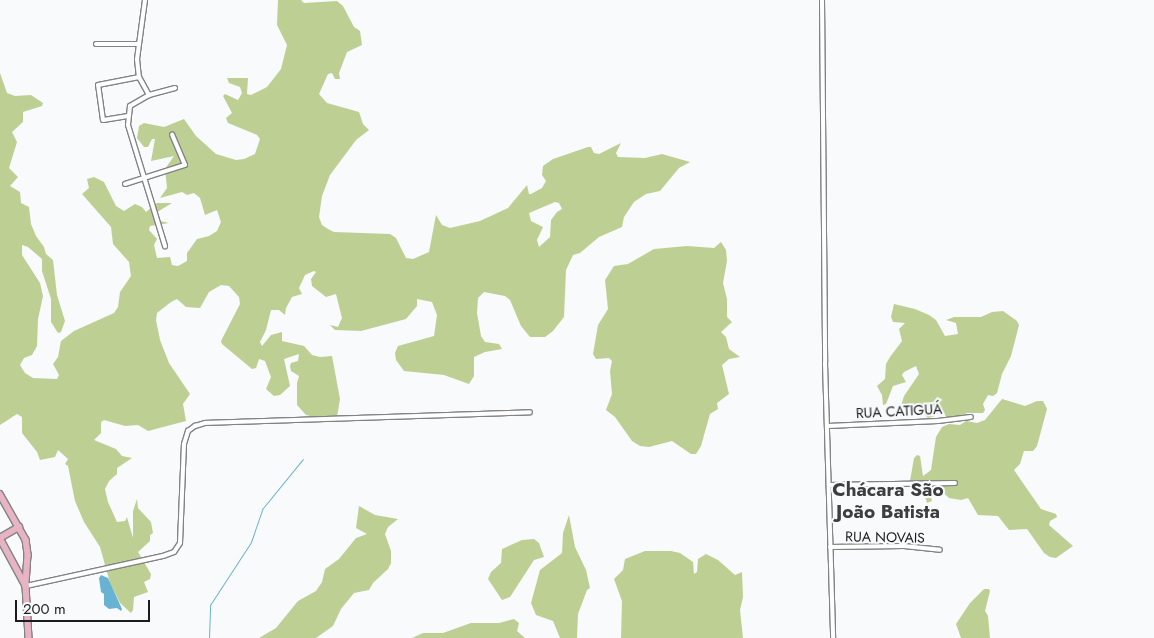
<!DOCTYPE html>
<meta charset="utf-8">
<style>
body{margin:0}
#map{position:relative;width:1154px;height:638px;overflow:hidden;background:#f8fafc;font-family:Jost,sans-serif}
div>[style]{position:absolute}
.green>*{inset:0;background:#becf94}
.water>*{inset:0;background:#68b3d2}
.stream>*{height:1px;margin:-0.5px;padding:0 0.5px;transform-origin:0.5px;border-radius:0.5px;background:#68b3d2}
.roads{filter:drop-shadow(1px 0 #818385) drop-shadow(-1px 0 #818385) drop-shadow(0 1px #818385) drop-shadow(0 -1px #818385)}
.street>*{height:4px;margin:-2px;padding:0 2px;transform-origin:2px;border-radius:2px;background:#fff}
.primary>*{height:5.5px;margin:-2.75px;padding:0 2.75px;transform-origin:2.75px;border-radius:2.75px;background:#e8b3c2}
span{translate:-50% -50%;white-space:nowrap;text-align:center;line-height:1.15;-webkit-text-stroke:4px #f8fafc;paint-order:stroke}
.street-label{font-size:14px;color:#1b1c1d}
.district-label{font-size:19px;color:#3c3e40;font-weight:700}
.scale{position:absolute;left:15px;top:600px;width:135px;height:22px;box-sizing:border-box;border:2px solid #1b1c1d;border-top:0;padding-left:6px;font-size:15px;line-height:18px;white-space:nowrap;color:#1b1c1d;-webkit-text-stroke:4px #f8fafc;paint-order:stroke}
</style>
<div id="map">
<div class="green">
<div style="clip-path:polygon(evenodd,278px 0,301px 0,304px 3px,337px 1px,343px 6px,354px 27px,360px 31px,362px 45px,347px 52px,339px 73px,340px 79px,335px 79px,332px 73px,328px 74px,319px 94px,327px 103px,359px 112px,363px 124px,369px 130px,356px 140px,330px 175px,322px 196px,319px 217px,322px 225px,328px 229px,334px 232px,390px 234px,396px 238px,406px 258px,413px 259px,429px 252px,436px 215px,442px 225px,450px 228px,480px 221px,508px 208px,527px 185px,529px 194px,531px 194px,542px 188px,546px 181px,542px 175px,543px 166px,553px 159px,588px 147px,591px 147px,594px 153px,599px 154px,621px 143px,616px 153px,618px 157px,645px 158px,662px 154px,690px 162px,679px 168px,660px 191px,646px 194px,634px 202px,624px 217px,622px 227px,599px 237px,580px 253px,573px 255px,566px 270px,564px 317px,553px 331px,545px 337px,530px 337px,521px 326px,510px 300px,505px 296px,484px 292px,478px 298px,477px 313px,481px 336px,485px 342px,499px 344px,502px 349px,485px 352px,474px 357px,474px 376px,469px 384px,444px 375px,404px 371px,396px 360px,395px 353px,398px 346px,434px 336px,437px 315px,432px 302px,417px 299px,417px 306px,406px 319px,361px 331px,335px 330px,330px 325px,338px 327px,342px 318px,336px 294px,326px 297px,312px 286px,311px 279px,316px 272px,314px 271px,305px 275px,299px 288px,302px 294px,292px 297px,286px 308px,285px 315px,279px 310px,271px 310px,266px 330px,260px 342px,262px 346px,271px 335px,282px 332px,282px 341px,304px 346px,312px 355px,320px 357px,332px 356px,340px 399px,337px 417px,328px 420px,306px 415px,297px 405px,297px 383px,299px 376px,291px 371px,290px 366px,291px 363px,298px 361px,299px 354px,284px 359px,290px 386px,280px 395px,274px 396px,266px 389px,271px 377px,265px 361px,259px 359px,256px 368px,252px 369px,222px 344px,221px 341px,240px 304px,239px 297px,229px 286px,221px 285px,209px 292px,200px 308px,186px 307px,177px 299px,171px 302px,157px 313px,156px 320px,160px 340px,169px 363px,190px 394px,183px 404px,186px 421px,148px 431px,138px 425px,125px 426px,104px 420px,101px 422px,101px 433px,94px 440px,116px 449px,122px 456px,132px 458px,117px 468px,117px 474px,109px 481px,105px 489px,108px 502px,117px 522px,125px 521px,127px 517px,133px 538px,133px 511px,137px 499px,138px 508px,151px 522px,153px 533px,150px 535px,150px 541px,138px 552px,151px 574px,150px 579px,144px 582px,148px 592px,134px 597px,133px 610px,131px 613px,120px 603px,110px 583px,100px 547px,84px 522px,75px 501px,68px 466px,65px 464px,68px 459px,58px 450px,55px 457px,40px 460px,37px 452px,22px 433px,22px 417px,17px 414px,0 425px,0 73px,7px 93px,15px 96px,31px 95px,43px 103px,42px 106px,23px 112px,23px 122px,12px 132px,17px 142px,9px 168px,18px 177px,10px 186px,20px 192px,21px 203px,29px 207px,31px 224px,36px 236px,44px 247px,46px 254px,53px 260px,57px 295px,65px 321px,61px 332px,58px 333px,51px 322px,51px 299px,42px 271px,42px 259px,28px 247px,22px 245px,22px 255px,40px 283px,43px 296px,38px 319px,37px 346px,32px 355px,24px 358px,20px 365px,25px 373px,33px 378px,57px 379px,59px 375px,53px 364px,58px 357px,61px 341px,74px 331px,114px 313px,118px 307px,120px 292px,131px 276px,129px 262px,113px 244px,111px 227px,82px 194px,89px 188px,87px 179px,94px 177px,104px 182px,116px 206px,124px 211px,135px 204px,142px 207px,146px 212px,157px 203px,172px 203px,154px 214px,156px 220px,169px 223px,150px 226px,149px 230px,157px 239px,154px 245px,157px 258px,170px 257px,172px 265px,178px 266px,187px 261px,187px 253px,197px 239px,209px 236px,217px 231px,221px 222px,217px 210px,205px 215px,200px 198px,194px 193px,187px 195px,182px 192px,160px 198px,167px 188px,165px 169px,174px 156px,151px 161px,155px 139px,152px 139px,148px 147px,144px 147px,137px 138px,139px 126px,144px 123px,164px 127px,184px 119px,196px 136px,216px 154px,236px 160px,244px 159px,255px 154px,260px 139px,257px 135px,228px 123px,226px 118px,232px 113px,223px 96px,225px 94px,238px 100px,242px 93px,240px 87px,229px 83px,227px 78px,248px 78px,247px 94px,251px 95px,267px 87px,281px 69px,287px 45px,277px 25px,278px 0,555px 202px,559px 203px,562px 209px,557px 212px,551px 220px,550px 237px,539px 247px,537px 240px,543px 227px,531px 221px,529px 213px,555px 202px)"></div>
<div style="clip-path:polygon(721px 242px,726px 250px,727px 261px,723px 283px,727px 299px,727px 317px,732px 322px,721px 332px,726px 337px,729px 349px,740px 357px,729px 359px,722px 365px,729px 394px,717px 403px,718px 409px,710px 414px,701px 446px,696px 454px,691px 454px,672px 441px,649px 447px,640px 446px,632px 441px,615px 417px,606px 410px,612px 394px,610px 371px,612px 361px,609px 358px,596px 359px,593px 354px,598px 325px,608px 309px,605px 280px,614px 266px,628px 264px,654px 249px,687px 246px,714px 248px)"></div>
<div style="clip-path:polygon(894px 304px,915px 309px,929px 315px,936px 320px,945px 336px,958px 334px,956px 323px,946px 320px,954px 317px,981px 317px,992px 312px,1003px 311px,1017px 321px,1019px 325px,1011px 356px,1002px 374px,997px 393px,993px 396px,988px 395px,983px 404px,985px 410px,983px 413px,967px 413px,955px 418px,946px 417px,941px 410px,935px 416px,928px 418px,918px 408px,901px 406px,904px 396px,919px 374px,916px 366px,904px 372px,902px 375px,906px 382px,893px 386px,886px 404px,883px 405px,882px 395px,877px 386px,885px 379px,886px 364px,890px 357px,902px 341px,899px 329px,905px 323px,893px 322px,891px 317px)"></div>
<div style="clip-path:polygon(1002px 399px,1025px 406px,1037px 401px,1043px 401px,1047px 409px,1037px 446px,1033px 451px,1024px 451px,1020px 464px,1014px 470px,1041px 509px,1056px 514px,1057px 517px,1050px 521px,1049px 525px,1073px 546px,1056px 558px,1050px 557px,1044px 553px,1027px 529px,1009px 530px,998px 516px,978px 515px,968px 498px,961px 500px,949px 498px,937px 487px,930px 493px,932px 501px,927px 503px,922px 486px,907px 484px,910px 481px,914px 458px,917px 455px,920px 456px,923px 476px,931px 470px,936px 437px,942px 427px,949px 424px,960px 425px,966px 421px,977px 423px,985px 420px)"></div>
<div style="clip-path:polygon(359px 506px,375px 515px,398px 519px,388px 527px,385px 534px,391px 551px,391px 563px,388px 569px,373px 583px,369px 590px,354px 593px,341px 609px,333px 626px,316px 638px,259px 638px,276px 628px,298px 601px,316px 591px,322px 582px,325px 569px,339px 559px,356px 538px,367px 534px,356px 528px)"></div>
<div style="clip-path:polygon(569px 515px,575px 547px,586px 570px,590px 588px,587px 590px,578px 614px,577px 638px,560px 638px,553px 621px,536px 615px,531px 603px,540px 570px,562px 553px,563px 533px)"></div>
<div style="clip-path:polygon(534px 539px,539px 543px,544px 557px,534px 560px,510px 597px,502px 600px,488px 579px,491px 572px,501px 563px,502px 549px,522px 540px)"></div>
<div style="clip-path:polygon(645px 551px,671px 551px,680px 553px,693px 562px,694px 574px,697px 572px,698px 559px,706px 554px,718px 560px,735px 575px,742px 572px,743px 597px,740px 610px,743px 638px,621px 638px,622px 601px,614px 579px,623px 570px,625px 559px)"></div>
<div style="clip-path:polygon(984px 589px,989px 589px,990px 591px,985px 611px,988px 616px,990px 638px,961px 638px,956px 624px,970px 603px)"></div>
<div style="clip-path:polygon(514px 619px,519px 623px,517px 631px,525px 638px,412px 638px,423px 633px,443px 633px,471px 623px,499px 623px)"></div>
</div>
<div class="water">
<div style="clip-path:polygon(101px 575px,108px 578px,122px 609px,121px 611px,117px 608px,109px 609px,104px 605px,104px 594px,101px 592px,99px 578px)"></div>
</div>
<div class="stream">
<div style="left:209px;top:638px;width:33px;rotate:-88deg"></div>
<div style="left:210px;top:605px;width:75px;rotate:-56.9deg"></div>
<div style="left:251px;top:542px;width:36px;rotate:-71deg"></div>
<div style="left:263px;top:508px;width:63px;rotate:-50.8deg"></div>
</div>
<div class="roads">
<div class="street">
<div style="left:145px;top:0;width:60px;rotate:97.7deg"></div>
<div style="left:137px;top:59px;width:18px;rotate:84deg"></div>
<div style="left:139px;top:77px;width:21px;rotate:61deg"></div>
<div style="left:149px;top:95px;width:22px;rotate:150deg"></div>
<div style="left:130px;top:106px;width:19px;rotate:96deg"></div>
<div style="left:128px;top:125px;width:127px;rotate:73deg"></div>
<div style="left:822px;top:0;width:363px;rotate:89.5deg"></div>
<div style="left:825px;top:363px;width:275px;rotate:88.3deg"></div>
<div style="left:96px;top:44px;width:42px"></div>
<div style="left:149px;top:95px;width:27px;rotate:-15deg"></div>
<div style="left:128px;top:116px;width:25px;rotate:171deg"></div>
<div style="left:103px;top:120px;width:35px;rotate:-98deg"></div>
<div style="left:98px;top:85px;width:42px;rotate:-11deg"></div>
<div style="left:125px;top:184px;width:63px;rotate:-17.6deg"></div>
<div style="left:185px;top:165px;width:33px;rotate:-113deg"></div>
<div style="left:828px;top:426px;width:110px;rotate:-2.6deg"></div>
<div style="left:938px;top:421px;width:33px;rotate:-7deg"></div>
<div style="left:830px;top:485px;width:125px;rotate:-0.9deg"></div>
<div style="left:830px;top:547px;width:74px;rotate:-0.8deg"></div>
<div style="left:904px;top:546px;width:36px;rotate:6deg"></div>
<div style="left:26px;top:586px;width:140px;rotate:-12.4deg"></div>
<div style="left:163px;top:556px;width:12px;rotate:-20deg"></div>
<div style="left:174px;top:552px;width:11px;rotate:-56deg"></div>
<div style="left:180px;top:543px;width:99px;rotate:-87.7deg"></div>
<div style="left:184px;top:444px;width:14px;rotate:-73deg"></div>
<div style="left:188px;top:431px;width:9px;rotate:-36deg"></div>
<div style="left:195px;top:426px;width:10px;rotate:-17deg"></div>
<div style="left:205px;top:423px;width:325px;rotate:-1.9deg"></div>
</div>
<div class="primary">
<div style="left:0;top:494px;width:53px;rotate:60.5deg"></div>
<div style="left:26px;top:540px;width:15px;rotate:82deg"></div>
<div style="left:28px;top:555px;width:31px;rotate:94deg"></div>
<div style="left:26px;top:586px;width:52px;rotate:86.7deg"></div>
<div style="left:0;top:538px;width:55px;rotate:61.6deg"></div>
<div style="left:0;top:538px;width:22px;rotate:-30deg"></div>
</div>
</div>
<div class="street-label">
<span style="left:899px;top:411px;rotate:-3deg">RUA CATIGUÁ</span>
<span style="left:885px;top:537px;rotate:1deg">RUA NOVAIS</span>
</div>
<div class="district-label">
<span style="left:888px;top:501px">Chácara São<br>João Batista</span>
</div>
<div class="scale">200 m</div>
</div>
